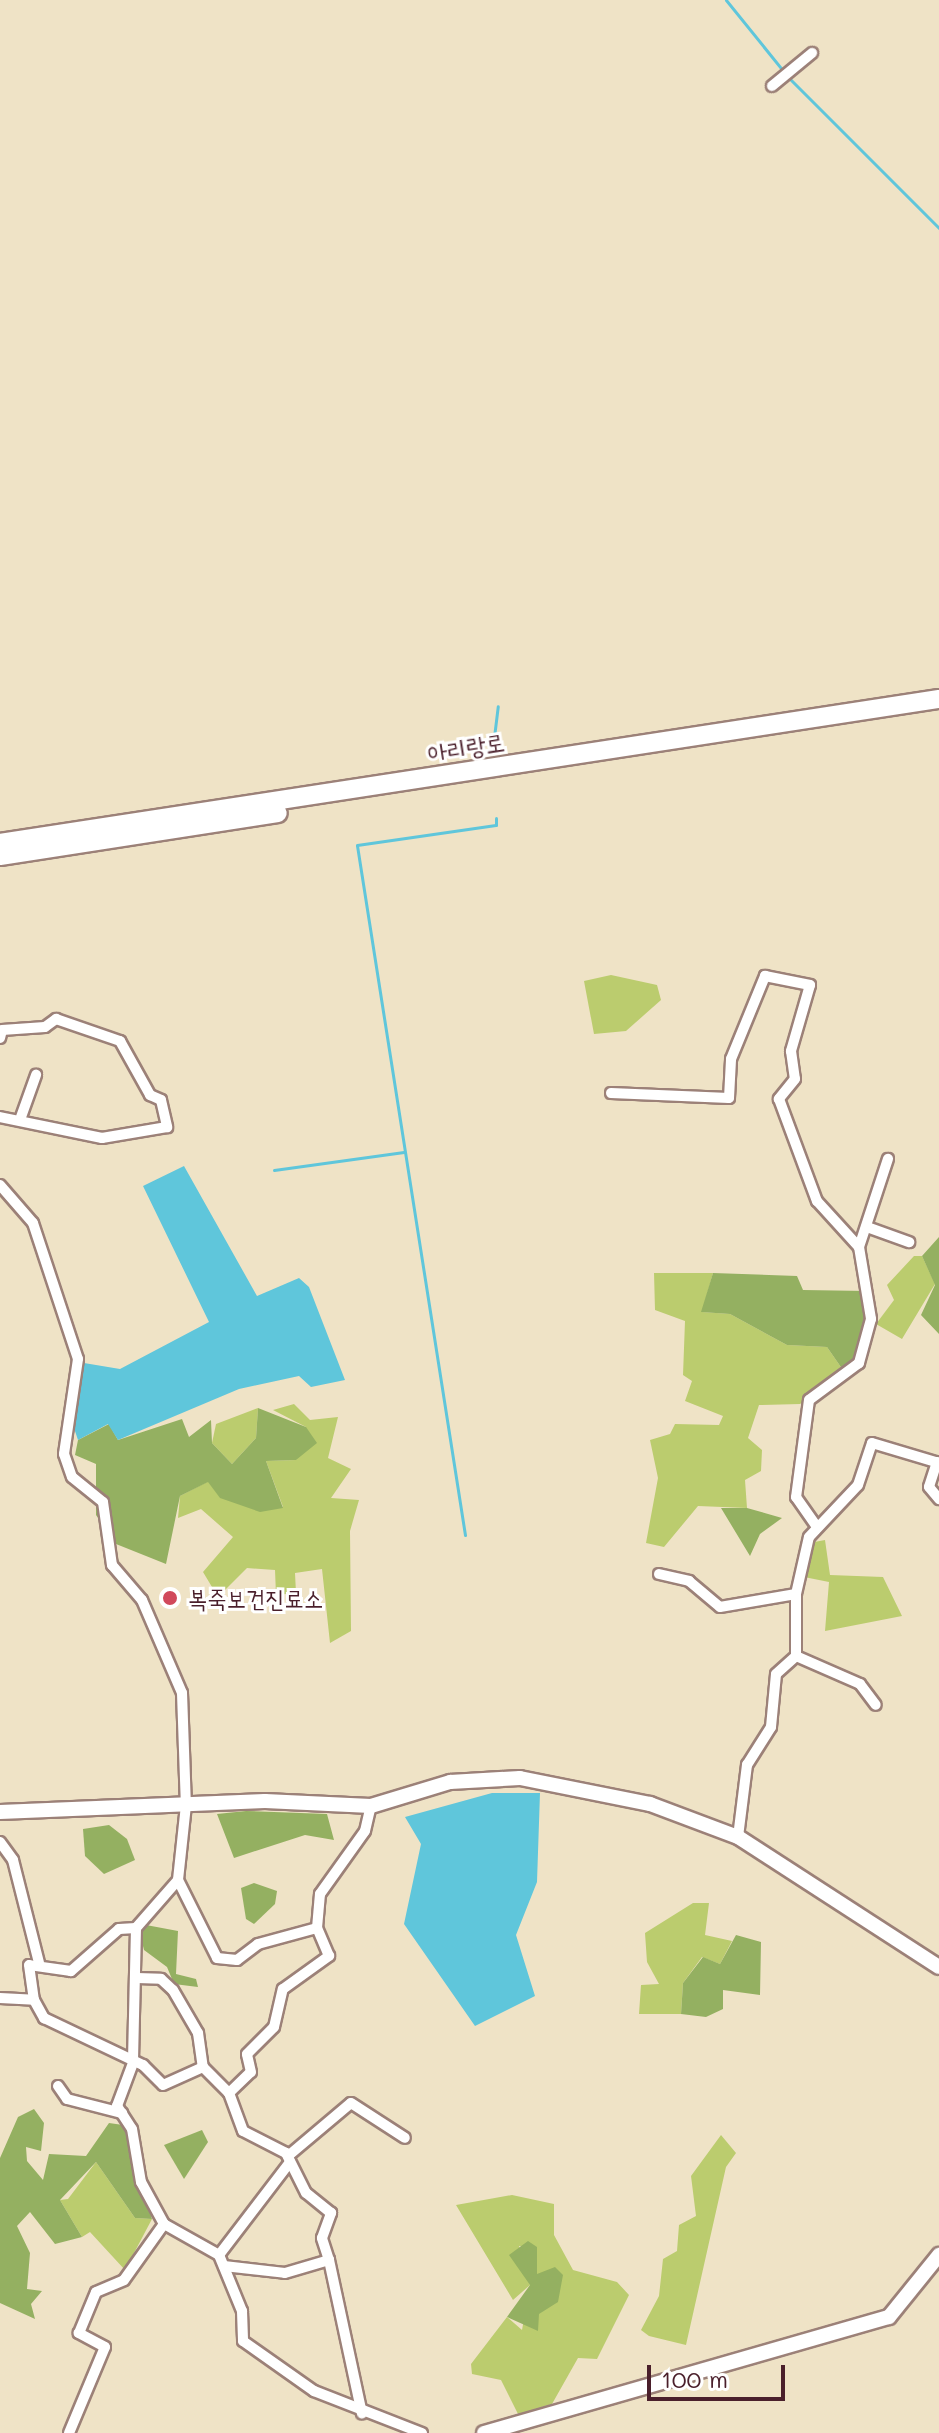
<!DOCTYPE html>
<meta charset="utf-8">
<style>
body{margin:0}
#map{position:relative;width:939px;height:2433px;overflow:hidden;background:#efe3c6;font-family:Mali,"Poor Story",sans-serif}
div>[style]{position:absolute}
.green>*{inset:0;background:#bbcc6e}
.forest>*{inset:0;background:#94b061}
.water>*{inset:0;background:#5fc6db}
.stream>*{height:3px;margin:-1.5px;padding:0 1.5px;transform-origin:1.5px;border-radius:1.5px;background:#5fc6db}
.roads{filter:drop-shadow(2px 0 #9c8178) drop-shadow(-2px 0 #9c8178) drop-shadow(0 2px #9c8178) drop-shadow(0 -2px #9c8178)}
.street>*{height:10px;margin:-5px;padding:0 5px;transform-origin:5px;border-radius:5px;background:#fff}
.secondary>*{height:14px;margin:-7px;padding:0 7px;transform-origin:7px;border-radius:7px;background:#fff}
.highway>*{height:18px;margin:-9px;padding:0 9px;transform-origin:9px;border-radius:9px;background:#fff}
.dots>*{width:22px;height:22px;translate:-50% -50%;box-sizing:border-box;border:4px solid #fff;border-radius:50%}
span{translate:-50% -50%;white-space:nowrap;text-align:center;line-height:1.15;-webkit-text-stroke:6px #fff;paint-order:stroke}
.street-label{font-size:24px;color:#4a1f2b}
.poi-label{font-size:24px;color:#4a1f2b}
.left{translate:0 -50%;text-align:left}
.scale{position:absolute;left:647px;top:2365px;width:138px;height:36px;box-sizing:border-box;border:4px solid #4a1f2b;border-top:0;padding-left:10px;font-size:24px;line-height:28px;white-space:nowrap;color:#4a1f2b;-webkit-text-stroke:6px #fff;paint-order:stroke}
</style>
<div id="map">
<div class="green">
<div style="clip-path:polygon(611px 975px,657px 985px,661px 1000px,626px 1031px,594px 1034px,584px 981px)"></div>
<div style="clip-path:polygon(914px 1256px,922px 1256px,935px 1284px,902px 1339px,876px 1324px,894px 1300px,887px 1285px)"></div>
<div style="clip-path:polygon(654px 1273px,713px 1273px,702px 1312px,730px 1314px,787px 1345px,827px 1347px,845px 1373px,800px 1404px,759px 1405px,748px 1438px,762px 1450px,761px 1471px,745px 1480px,747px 1508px,698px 1506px,664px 1547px,646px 1543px,658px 1478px,650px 1440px,670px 1434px,675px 1424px,719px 1425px,723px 1416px,685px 1401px,692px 1381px,683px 1375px,685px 1321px,655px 1310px)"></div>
<div style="clip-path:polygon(294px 1404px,310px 1420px,338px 1417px,328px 1458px,351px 1469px,331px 1498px,359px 1500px,350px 1531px,351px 1631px,330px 1643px,322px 1569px,295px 1573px,296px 1593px,276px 1595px,275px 1570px,247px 1568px,218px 1597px,203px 1572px,233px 1537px,201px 1509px,178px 1518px,180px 1496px,209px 1481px,283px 1507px,266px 1461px,296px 1460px,306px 1427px,273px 1410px)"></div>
<div style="clip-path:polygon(258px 1408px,256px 1438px,232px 1464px,212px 1443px,216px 1424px)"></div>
<div style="clip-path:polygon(825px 1540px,830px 1575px,883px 1577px,902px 1616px,825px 1631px,829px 1582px,804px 1577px,809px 1543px)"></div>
<div style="clip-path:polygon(693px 1903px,709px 1903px,705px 1935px,732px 1941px,720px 1964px,702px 1957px,683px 1983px,681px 2014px,639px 2014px,641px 1985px,659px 1984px,647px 1962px,645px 1933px)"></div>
<div style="clip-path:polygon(721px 2135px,736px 2153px,726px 2167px,686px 2345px,649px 2336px,641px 2330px,659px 2296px,663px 2259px,677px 2251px,679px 2225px,696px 2216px,691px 2176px)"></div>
<div style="clip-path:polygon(96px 2162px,135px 2218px,152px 2219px,125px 2270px,90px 2232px,82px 2237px,60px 2200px,68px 2199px)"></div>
<div style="clip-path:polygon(512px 2195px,554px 2204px,554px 2235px,573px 2270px,617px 2282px,629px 2295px,597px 2359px,578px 2358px,552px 2404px,518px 2414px,501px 2380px,472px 2374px,471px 2364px,507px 2317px,522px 2330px,537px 2247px,519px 2246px,530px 2285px,513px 2300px,456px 2205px)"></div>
</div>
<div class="forest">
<div style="clip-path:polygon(939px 1237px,939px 1334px,921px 1315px,935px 1285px,922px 1256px)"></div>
<div style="clip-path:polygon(713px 1273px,797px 1276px,803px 1290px,867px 1291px,868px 1320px,856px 1362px,845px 1373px,827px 1347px,787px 1345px,730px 1314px,701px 1312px)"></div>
<div style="clip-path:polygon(258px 1408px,306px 1427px,317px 1443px,296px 1460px,266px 1461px,283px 1508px,260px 1512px,220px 1498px,208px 1482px,180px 1496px,166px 1564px,116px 1544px,96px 1515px,96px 1464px,75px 1455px,78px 1440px,109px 1424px,118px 1440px,182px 1419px,189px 1437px,211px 1420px,212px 1443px,232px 1464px,256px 1438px)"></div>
<div style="clip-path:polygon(721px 1508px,747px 1508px,782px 1518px,760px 1534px,750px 1556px)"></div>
<div style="clip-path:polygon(246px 1811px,327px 1814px,334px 1840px,305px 1835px,234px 1858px,217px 1814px)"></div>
<div style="clip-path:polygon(109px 1825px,127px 1839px,135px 1860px,104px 1874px,85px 1856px,83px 1829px)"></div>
<div style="clip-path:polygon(254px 1883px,277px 1891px,275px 1904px,254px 1924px,246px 1919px,241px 1888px)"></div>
<div style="clip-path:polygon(146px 1925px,178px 1931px,176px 1974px,196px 1979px,198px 1987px,174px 1984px,167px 1967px,144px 1950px,139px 1930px)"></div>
<div style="clip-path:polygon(736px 1935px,761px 1942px,760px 1995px,723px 1990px,723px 2009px,706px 2017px,681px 2014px,683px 1983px,703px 1957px,720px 1964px)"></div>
<div style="clip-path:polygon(34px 2109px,44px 2123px,41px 2151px,26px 2147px,27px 2161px,43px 2180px,49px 2154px,86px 2156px,109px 2123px,123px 2125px,152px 2219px,135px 2218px,96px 2162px,60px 2200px,82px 2237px,55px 2244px,30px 2212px,17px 2226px,30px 2253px,27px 2289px,42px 2291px,31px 2304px,35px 2319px,0 2303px,0 2158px,18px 2117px)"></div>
<div style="clip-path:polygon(202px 2130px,208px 2142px,184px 2179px,164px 2145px)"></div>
<div style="clip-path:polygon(528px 2241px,537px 2247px,537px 2274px,555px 2267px,563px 2275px,558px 2302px,539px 2314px,538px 2331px,507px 2317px,530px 2285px,509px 2255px)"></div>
</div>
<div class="water">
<div style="clip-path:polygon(184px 1166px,257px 1296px,299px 1278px,309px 1287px,345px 1380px,311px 1387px,299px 1376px,239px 1389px,118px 1440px,108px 1424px,78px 1440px,73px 1425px,84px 1363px,120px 1369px,209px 1322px,143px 1186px)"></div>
<div style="clip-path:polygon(492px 1793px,540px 1793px,537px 1882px,516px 1935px,535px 1996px,475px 2026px,404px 1924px,421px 1844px,405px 1817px)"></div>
</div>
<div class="stream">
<div style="left:726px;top:0;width:92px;rotate:51.1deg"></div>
<div style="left:789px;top:78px;width:212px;rotate:45deg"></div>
<div style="left:494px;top:737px;width:31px;rotate:-83deg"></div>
<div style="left:274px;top:1170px;width:131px;rotate:-7.9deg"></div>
<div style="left:465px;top:1535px;width:698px;rotate:-98.9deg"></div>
<div style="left:357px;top:845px;width:140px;rotate:-8.2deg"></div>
<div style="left:496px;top:825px;width:7px;rotate:-90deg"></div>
</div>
<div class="roads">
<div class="street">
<div style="left:772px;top:86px;width:52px;rotate:-39.5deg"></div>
<div style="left:0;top:1038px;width:8px;rotate:-76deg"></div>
<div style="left:2px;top:1030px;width:43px;rotate:-4deg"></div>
<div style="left:45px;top:1027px;width:14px;rotate:-36deg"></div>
<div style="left:56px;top:1019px;width:68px;rotate:19deg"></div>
<div style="left:120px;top:1041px;width:62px;rotate:60.9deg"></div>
<div style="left:150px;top:1095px;width:12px;rotate:24deg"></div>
<div style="left:161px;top:1100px;width:28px;rotate:77deg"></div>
<div style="left:167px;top:1127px;width:66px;rotate:170.4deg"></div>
<div style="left:102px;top:1138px;width:104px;rotate:-168.4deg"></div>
<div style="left:611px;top:1093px;width:118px;rotate:2.4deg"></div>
<div style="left:729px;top:1098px;width:39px;rotate:-87deg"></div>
<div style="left:731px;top:1059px;width:90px;rotate:-67.7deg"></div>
<div style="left:765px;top:976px;width:46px;rotate:11.3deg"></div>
<div style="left:810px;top:985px;width:69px;rotate:106.1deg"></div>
<div style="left:791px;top:1051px;width:28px;rotate:82deg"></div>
<div style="left:795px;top:1079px;width:26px;rotate:129deg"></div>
<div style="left:779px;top:1099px;width:109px;rotate:69.6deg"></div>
<div style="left:817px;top:1201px;width:62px;rotate:47.6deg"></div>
<div style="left:859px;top:1247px;width:73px;rotate:80.5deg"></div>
<div style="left:871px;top:1319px;width:46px;rotate:105.3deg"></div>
<div style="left:859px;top:1363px;width:62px;rotate:143.5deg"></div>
<div style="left:809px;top:1400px;width:98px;rotate:97.6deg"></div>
<div style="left:796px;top:1497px;width:35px;rotate:55deg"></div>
<div style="left:21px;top:1117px;width:45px;rotate:-70.3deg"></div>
<div style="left:0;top:1185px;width:50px;rotate:49deg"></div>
<div style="left:33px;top:1223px;width:143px;rotate:71.7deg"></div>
<div style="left:78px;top:1359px;width:96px;rotate:98.4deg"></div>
<div style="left:64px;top:1454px;width:24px;rotate:71deg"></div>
<div style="left:72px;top:1477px;width:40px;rotate:39deg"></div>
<div style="left:103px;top:1502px;width:64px;rotate:81.9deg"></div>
<div style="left:112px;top:1565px;width:46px;rotate:49.4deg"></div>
<div style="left:142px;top:1600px;width:101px;rotate:66.7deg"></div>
<div style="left:182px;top:1693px;width:112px;rotate:88deg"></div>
<div style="left:186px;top:1805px;width:75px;rotate:96.1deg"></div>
<div style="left:178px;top:1880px;width:64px;rotate:131.2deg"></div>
<div style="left:136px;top:1928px;width:135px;rotate:91.3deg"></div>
<div style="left:133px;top:2063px;width:46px;rotate:110.4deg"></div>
<div style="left:117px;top:2106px;width:27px;rotate:57deg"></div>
<div style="left:132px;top:2129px;width:54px;rotate:80.4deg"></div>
<div style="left:141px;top:2182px;width:48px;rotate:61.3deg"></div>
<div style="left:164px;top:2224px;width:63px;rotate:29.4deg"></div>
<div style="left:219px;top:2255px;width:61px;rotate:67.7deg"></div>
<div style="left:242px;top:2311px;width:30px;rotate:88deg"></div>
<div style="left:243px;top:2341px;width:87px;rotate:35.2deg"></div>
<div style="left:314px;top:2391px;width:116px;rotate:21.3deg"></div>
<div style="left:867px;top:1227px;width:45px;rotate:19.7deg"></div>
<div style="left:859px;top:1247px;width:93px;rotate:-71.8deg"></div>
<div style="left:937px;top:1462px;width:26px;rotate:108deg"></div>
<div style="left:929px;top:1487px;width:16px;rotate:50deg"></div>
<div style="left:659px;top:1574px;width:31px;rotate:13deg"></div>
<div style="left:689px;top:1581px;width:40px;rotate:40deg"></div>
<div style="left:720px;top:1607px;width:77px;rotate:-9.7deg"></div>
<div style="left:796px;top:1656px;width:70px;rotate:23.6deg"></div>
<div style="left:860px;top:1684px;width:26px;rotate:53deg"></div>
<div style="left:738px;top:1837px;width:73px;rotate:-82.9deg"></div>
<div style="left:747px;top:1765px;width:45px;rotate:-57.7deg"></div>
<div style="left:771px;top:1727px;width:53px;rotate:-84.6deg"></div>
<div style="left:776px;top:1674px;width:27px;rotate:-42deg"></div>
<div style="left:796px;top:1656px;width:62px;rotate:-90deg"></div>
<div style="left:796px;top:1594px;width:58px;rotate:-77.2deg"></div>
<div style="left:809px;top:1537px;width:71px;rotate:-46.7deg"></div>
<div style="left:858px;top:1485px;width:44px;rotate:-71.6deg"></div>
<div style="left:872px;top:1443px;width:70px;rotate:16.6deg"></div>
<div style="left:0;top:1842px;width:22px;rotate:54deg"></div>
<div style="left:13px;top:1860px;width:106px;rotate:75.8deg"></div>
<div style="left:178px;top:1880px;width:87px;rotate:63.4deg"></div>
<div style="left:217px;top:1958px;width:20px;rotate:6deg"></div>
<div style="left:237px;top:1960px;width:26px;rotate:-37deg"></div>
<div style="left:258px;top:1944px;width:61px;rotate:-15.2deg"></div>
<div style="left:136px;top:1928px;width:17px;rotate:177deg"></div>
<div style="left:119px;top:1929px;width:64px;rotate:138.8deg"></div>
<div style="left:71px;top:1971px;width:42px;rotate:-171.9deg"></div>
<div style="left:29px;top:1965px;width:35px;rotate:82deg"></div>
<div style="left:34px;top:2000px;width:21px;rotate:61deg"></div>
<div style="left:44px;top:2018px;width:110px;rotate:25.4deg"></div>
<div style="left:143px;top:2065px;width:28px;rotate:45deg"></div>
<div style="left:163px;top:2085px;width:44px;rotate:-24.2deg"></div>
<div style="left:137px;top:1978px;width:24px;rotate:2deg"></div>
<div style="left:161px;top:1979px;width:16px;rotate:43deg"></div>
<div style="left:173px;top:1990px;width:50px;rotate:59.8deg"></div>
<div style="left:198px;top:2033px;width:34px;rotate:82deg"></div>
<div style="left:203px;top:2067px;width:37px;rotate:45deg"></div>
<div style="left:0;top:1998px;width:34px;rotate:3deg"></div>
<div style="left:58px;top:2086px;width:16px;rotate:55deg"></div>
<div style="left:67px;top:2099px;width:57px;rotate:14.3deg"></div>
<div style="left:288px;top:2156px;width:82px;rotate:-40.1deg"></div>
<div style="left:351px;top:2103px;width:64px;rotate:32.9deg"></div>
<div style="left:219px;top:2255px;width:117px;rotate:-52.6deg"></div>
<div style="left:329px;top:2260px;width:23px;rotate:-108deg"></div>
<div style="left:322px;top:2238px;width:27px;rotate:-70deg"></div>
<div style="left:331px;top:2213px;width:32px;rotate:-141deg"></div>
<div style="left:306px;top:2193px;width:45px;rotate:-116.6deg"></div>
<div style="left:286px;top:2153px;width:48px;rotate:-152.9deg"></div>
<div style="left:243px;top:2131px;width:40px;rotate:-110.2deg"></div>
<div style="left:229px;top:2093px;width:30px;rotate:-44deg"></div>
<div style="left:251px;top:2072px;width:18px;rotate:-103deg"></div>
<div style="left:247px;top:2054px;width:38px;rotate:-45deg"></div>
<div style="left:274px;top:2027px;width:39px;rotate:-77deg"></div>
<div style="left:283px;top:1989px;width:57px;rotate:-35.7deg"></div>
<div style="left:329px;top:1956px;width:30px;rotate:-113deg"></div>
<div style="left:317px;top:1928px;width:34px;rotate:-85deg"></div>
<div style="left:320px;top:1894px;width:77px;rotate:-54.5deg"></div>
<div style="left:365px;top:1831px;width:26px;rotate:-77deg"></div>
<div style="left:224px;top:2266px;width:61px;rotate:6.5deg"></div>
<div style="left:285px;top:2273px;width:46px;rotate:-16.5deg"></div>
<div style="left:329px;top:2260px;width:157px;rotate:77.9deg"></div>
<div style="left:69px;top:2433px;width:93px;rotate:-67.3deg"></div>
<div style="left:105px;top:2347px;width:30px;rotate:-152deg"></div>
<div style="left:79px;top:2333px;width:44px;rotate:-67.5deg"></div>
<div style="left:96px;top:2292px;width:30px;rotate:-23deg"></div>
<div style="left:124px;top:2280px;width:69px;rotate:-54.5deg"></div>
</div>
<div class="secondary">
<div style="left:0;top:1812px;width:265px;rotate:-2.4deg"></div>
<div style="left:265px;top:1801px;width:106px;rotate:2.7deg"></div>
<div style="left:371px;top:1806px;width:83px;rotate:-16.9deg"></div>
<div style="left:450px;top:1782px;width:70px;rotate:-3.3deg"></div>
<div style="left:520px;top:1778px;width:133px;rotate:11.3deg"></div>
<div style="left:650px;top:1804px;width:94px;rotate:20.6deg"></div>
<div style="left:738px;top:1837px;width:239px;rotate:32.9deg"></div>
<div style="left:484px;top:2433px;width:421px;rotate:-16deg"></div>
<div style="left:889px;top:2317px;width:80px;rotate:-51.1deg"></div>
</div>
<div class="highway">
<div style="left:0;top:843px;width:950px;rotate:-8.72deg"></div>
<div style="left:0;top:856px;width:281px;rotate:-8.8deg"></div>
</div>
</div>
<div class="dots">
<div style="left:170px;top:1598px;background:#d1495b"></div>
</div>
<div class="street-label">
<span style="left:466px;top:747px;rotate:-9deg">아리랑로</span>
</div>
<div class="poi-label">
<span class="left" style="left:188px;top:1598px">복죽보건진료소</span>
</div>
<div class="scale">100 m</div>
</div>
